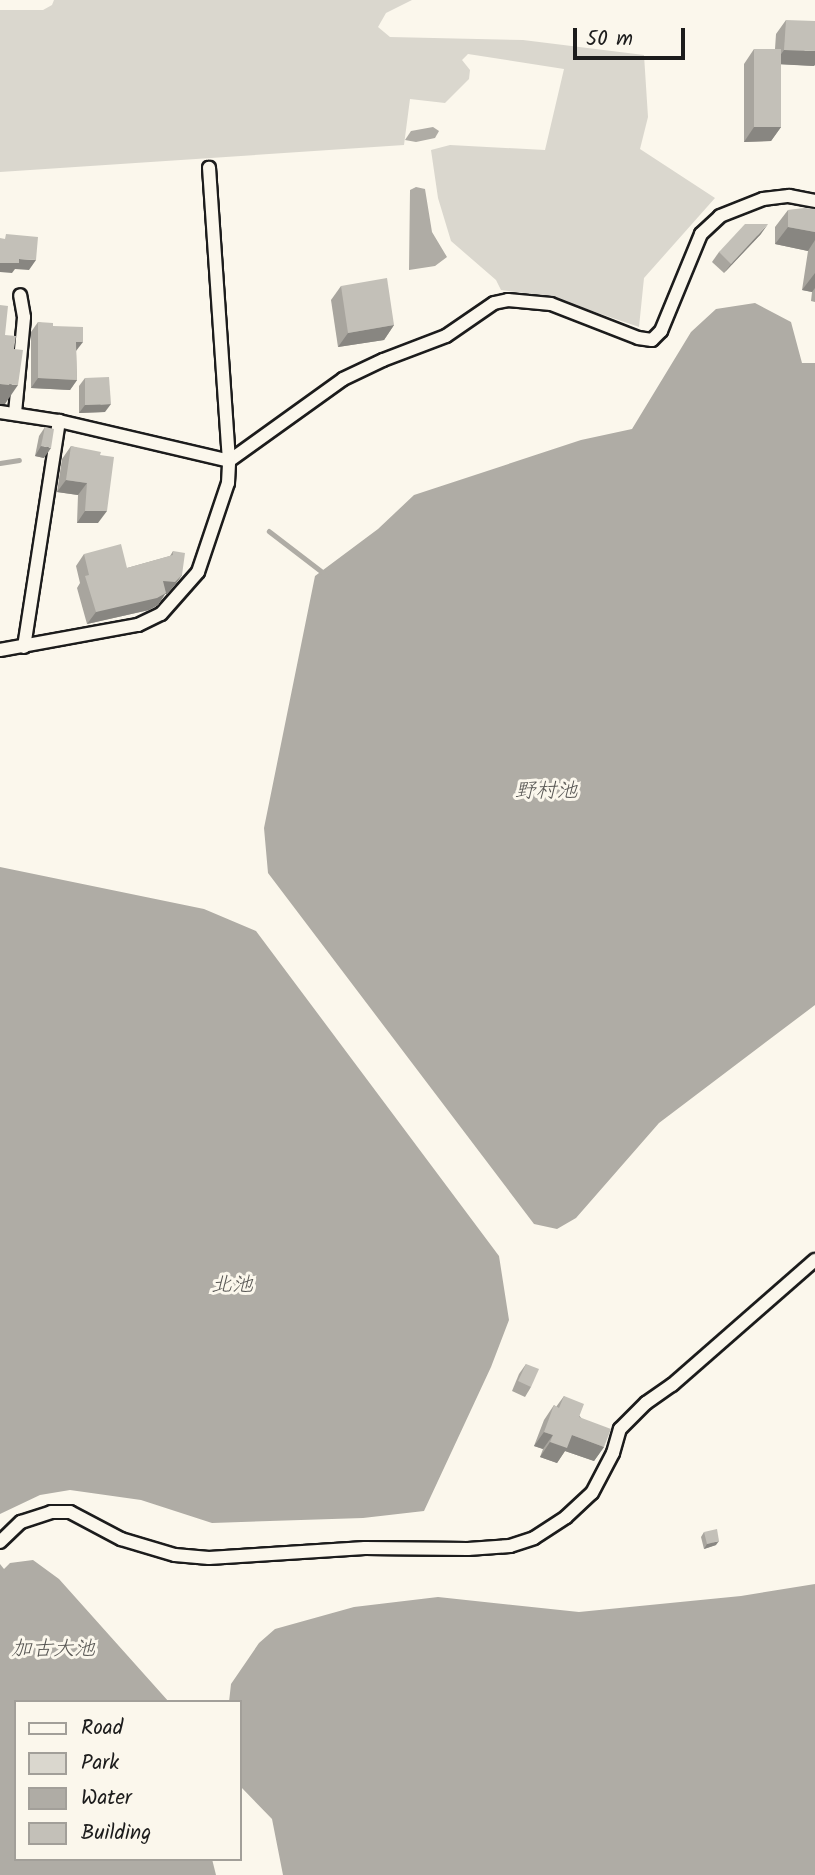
<!DOCTYPE html>
<meta charset="utf-8">
<style>
body{margin:0}
#map{position:relative;width:815px;height:1875px;overflow:hidden;background:#fbf7ec;font-family:Kalam,"Klee One",sans-serif}
div>[style]{position:absolute}
.green>*{inset:0;background:#dad7ce}
.water>*{inset:0;background:#afaca5}
.stream>*{height:4.5px;margin:-2.25px;padding:0 2.25px;transform-origin:2.25px;border-radius:2.25px;background:#afaca5}
.roads{filter:drop-shadow(2px 0 #1c1c1c) drop-shadow(-2px 0 #1c1c1c) drop-shadow(0 2px #1c1c1c) drop-shadow(0 -2px #1c1c1c)}
.minor>*{height:12px;margin:-6px;padding:0 6px;transform-origin:6px;border-radius:6px;background:#fbf7ec}
.wall>*{inset:0;background:#a8a59e}
.shaded-wall>*{inset:0;background:#888681}
.building>*{inset:0;background:#c3c0b8}
span{translate:-50% -50%;white-space:nowrap;text-align:center;line-height:1.15;-webkit-text-stroke:6px #fbf7ec;paint-order:stroke}
.water-label{font-size:21px;color:#575653;font-style:italic}
.legend{position:absolute;left:14px;top:1700px;width:228px;height:161px;box-sizing:border-box;background:#fbf7ec;border:2px solid #a29f99;margin:0;padding:9px 12px;list-style:none;font-size:21px;color:#1c1c1c}
.legend li{display:flex;align-items:center;gap:14px;height:35px}
.legend b{width:35px;border:2px solid #a29f99}
.scale{position:absolute;left:573px;top:28px;width:112px;height:32px;box-sizing:border-box;border:4px solid #1c1c1c;border-top:0;padding-left:9px;font-size:21px;line-height:24px;white-space:nowrap;color:#1c1c1c;-webkit-text-stroke:5px #fbf7ec;paint-order:stroke}
</style>
<div id="map">
<div class="green">
<div style="clip-path:polygon(54px 0,412px 0,386px 13px,378px 27px,390px 37px,523px 40px,644px 55px,648px 117px,640px 149px,715px 198px,644px 278px,639px 327px,548px 296px,501px 290px,496px 280px,451px 241px,438px 198px,431px 150px,450px 145px,545px 150px,564px 69px,468px 54px,462px 60px,470px 70px,469px 79px,445px 103px,410px 99px,404px 145px,0 172px,0 10px,43px 10px,52px 5px)"></div>
</div>
<div class="water">
<div style="clip-path:polygon(433px 127px,439px 131px,435px 138px,416px 142px,405px 140px,411px 131px)"></div>
<div style="clip-path:polygon(416px 187px,425px 189px,432px 232px,447px 257px,435px 266px,409px 270px,410px 190px)"></div>
<div style="clip-path:polygon(755px 303px,791px 322px,802px 363px,815px 363px,815px 1005px,659px 1123px,576px 1218px,557px 1229px,534px 1224px,268px 873px,264px 828px,315px 576px,378px 529px,414px 495px,581px 440px,632px 429px,691px 332px,716px 309px)"></div>
<div style="clip-path:polygon(0 867px,204px 909px,256px 931px,499px 1256px,509px 1320px,491px 1367px,424px 1511px,363px 1518px,212px 1523px,141px 1500px,70px 1490px,40px 1495px,0 1514px)"></div>
<div style="clip-path:polygon(33px 1560px,59px 1579px,169px 1702px,16px 1702px,16px 1859px,212px 1859px,216px 1875px,0 1875px,0 1564px,4px 1569px,10px 1563px)"></div>
<div style="clip-path:polygon(815px 1584px,815px 1875px,283px 1875px,272px 1819px,241px 1787px,240px 1702px,229px 1702px,231px 1684px,259px 1643px,275px 1629px,354px 1607px,438px 1597px,579px 1612px,741px 1596px)"></div>
</div>
<div class="stream">
<div style="left:0;top:463px;width:19px;rotate:-9deg"></div>
<div style="left:269px;top:531px;width:71px;rotate:37.5deg"></div>
</div>
<div class="roads">
<div class="minor">
<div style="left:0;top:412px;width:60px;rotate:8.7deg"></div>
<div style="left:59px;top:421px;width:175px;rotate:13.2deg"></div>
<div style="left:15px;top:413px;width:96px;rotate:-84.6deg"></div>
<div style="left:24px;top:317px;width:22px;rotate:-100deg"></div>
<div style="left:229px;top:461px;width:140px;rotate:-35.7deg"></div>
<div style="left:343px;top:379px;width:44px;rotate:-25.4deg"></div>
<div style="left:383px;top:360px;width:67px;rotate:-20.9deg"></div>
<div style="left:446px;top:336px;width:58px;rotate:-34.5deg"></div>
<div style="left:494px;top:303px;width:14px;rotate:-12deg"></div>
<div style="left:508px;top:300px;width:43px;rotate:5.3deg"></div>
<div style="left:551px;top:304px;width:93px;rotate:21.3deg"></div>
<div style="left:638px;top:338px;width:14px;rotate:8deg"></div>
<div style="left:652px;top:340px;width:13px;rotate:-45deg"></div>
<div style="left:661px;top:331px;width:105px;rotate:-67.6deg"></div>
<div style="left:701px;top:234px;width:26px;rotate:-43deg"></div>
<div style="left:720px;top:216px;width:46px;rotate:-21.6deg"></div>
<div style="left:763px;top:199px;width:26px;rotate:-7deg"></div>
<div style="left:789px;top:196px;width:26px;rotate:11deg"></div>
<div style="left:24px;top:647px;width:229px;rotate:-81.2deg"></div>
<div style="left:0;top:650px;width:140px;rotate:-10.3deg"></div>
<div style="left:138px;top:625px;width:25px;rotate:-26deg"></div>
<div style="left:161px;top:614px;width:56px;rotate:-48.6deg"></div>
<div style="left:198px;top:572px;width:94px;rotate:-71.4deg"></div>
<div style="left:228px;top:483px;width:22px;rotate:-87deg"></div>
<div style="left:229px;top:461px;width:294px;rotate:-93.9deg"></div>
<div style="left:0;top:1542px;width:29px;rotate:-44deg"></div>
<div style="left:21px;top:1522px;width:32px;rotate:-18deg"></div>
<div style="left:51px;top:1512px;width:19px"></div>
<div style="left:70px;top:1512px;width:58px;rotate:27.9deg"></div>
<div style="left:121px;top:1539px;width:56px;rotate:16.5deg"></div>
<div style="left:175px;top:1555px;width:34px;rotate:5deg"></div>
<div style="left:209px;top:1558px;width:156px;rotate:-3.7deg"></div>
<div style="left:365px;top:1548px;width:103px;rotate:0.6deg"></div>
<div style="left:468px;top:1549px;width:42px;rotate:-4.1deg"></div>
<div style="left:510px;top:1546px;width:25px;rotate:-18deg"></div>
<div style="left:534px;top:1538px;width:38px;rotate:-33deg"></div>
<div style="left:566px;top:1517px;width:35px;rotate:-43deg"></div>
<div style="left:592px;top:1493px;width:45px;rotate:-62.3deg"></div>
<div style="left:613px;top:1453px;width:25px;rotate:-74deg"></div>
<div style="left:620px;top:1429px;width:37px;rotate:-45deg"></div>
<div style="left:646px;top:1403px;width:32px;rotate:-35deg"></div>
<div style="left:672px;top:1385px;width:190px;rotate:-41.2deg"></div>
</div>
</div>
<div class="wall">
<div style="clip-path:polygon(786px 20px,814px 66px,781px 64px,781px 127px,771px 141px,744px 142px,744px 64px,754px 49px,775px 49px,776px 34px)"></div>
<div style="clip-path:polygon(815px 209px,815px 302px,811px 301px,812px 292px,802px 290px,808px 251px,775px 244px,775px 227px,788px 210px)"></div>
<div style="clip-path:polygon(761px 234px,724px 273px,712px 262px,719px 252px)"></div>
<div style="clip-path:polygon(341px 286px,394px 325px,384px 340px,338px 347px,331px 300px)"></div>
<div style="clip-path:polygon(38px 322px,53px 326px,76px 351px,77px 380px,70px 390px,31px 388px,31px 332px)"></div>
<div style="clip-path:polygon(85px 378px,105px 412px,79px 413px,79px 386px)"></div>
<div style="clip-path:polygon(45px 427px,44px 458px,35px 456px,39px 436px)"></div>
<div style="clip-path:polygon(71px 446px,100px 455px,98px 523px,77px 523px,78px 495px,57px 492px,62px 459px)"></div>
<div style="clip-path:polygon(173px 551px,182px 575px,174px 586px,167px 594px,165px 594px,158px 605px,149px 610px,87px 624px,77px 588px,80px 583px,76px 566px,84px 554px,127px 568px,170px 556px)"></div>
<div style="clip-path:polygon(526px 1364px,531px 1387px,525px 1397px,512px 1391px,519px 1374px)"></div>
<div style="clip-path:polygon(564px 1396px,604px 1447px,594px 1461px,565px 1451px,557px 1463px,540px 1457px,543px 1449px,534px 1446px,544px 1420px,554px 1405px,556px 1407px)"></div>
<div style="clip-path:polygon(704px 1532px,716px 1545px,704px 1549px,701px 1537px)"></div>
</div>
<div class="shaded-wall">
<div style="clip-path:polygon(784px 50px,815px 51px,815px 65px,814px 66px,774px 64px)"></div>
<div style="clip-path:polygon(754px 127px,781px 127px,771px 141px,744px 142px)"></div>
<div style="clip-path:polygon(768px 224px,761px 234px,724px 273px,731px 264px)"></div>
<div style="clip-path:polygon(788px 227px,815px 232px,815px 240px,808px 251px,775px 244px)"></div>
<div style="clip-path:polygon(19px 259px,36px 260px,29px 270px,15px 269px,12px 273px,0 272px,0 263px)"></div>
<div style="clip-path:polygon(815px 273px,815px 288px,812px 292px,802px 290px)"></div>
<div style="clip-path:polygon(394px 325px,384px 340px,338px 347px,348px 333px)"></div>
<div style="clip-path:polygon(76px 342px,83px 342px,76px 351px)"></div>
<div style="clip-path:polygon(38px 378px,77px 380px,70px 390px,31px 388px)"></div>
<div style="clip-path:polygon(0 384px,18px 385px,5px 404px,0 404px)"></div>
<div style="clip-path:polygon(111px 404px,105px 412px,79px 413px,85px 405px)"></div>
<div style="clip-path:polygon(41px 446px,51px 448px,44px 458px,35px 456px)"></div>
<div style="clip-path:polygon(66px 480px,87px 483px,78px 495px,57px 492px)"></div>
<div style="clip-path:polygon(85px 511px,107px 511px,98px 523px,77px 523px)"></div>
<div style="clip-path:polygon(182px 575px,174px 586px,167px 594px,165px 594px,158px 605px,149px 610px,87px 624px,96px 612px,163px 581px)"></div>
<div style="clip-path:polygon(544px 1432px,553px 1435px,543px 1449px,534px 1446px)"></div>
<div style="clip-path:polygon(572px 1435px,604px 1447px,594px 1461px,565px 1451px,557px 1463px,540px 1457px,550px 1442px)"></div>
<div style="clip-path:polygon(719px 1541px,716px 1545px,704px 1549px,707px 1544px)"></div>
</div>
<div class="building">
<div style="clip-path:polygon(786px 20px,815px 21px,815px 51px,784px 50px)"></div>
<div style="clip-path:polygon(754px 49px,781px 49px,781px 127px,754px 127px)"></div>
<div style="clip-path:polygon(804px 208px,815px 209px,815px 232px,788px 227px,788px 210px)"></div>
<div style="clip-path:polygon(745px 224px,768px 224px,731px 264px,719px 252px)"></div>
<div style="clip-path:polygon(6px 234px,38px 237px,36px 260px,19px 259px,19px 263px,0 263px,0 238px,5px 239px)"></div>
<div style="clip-path:polygon(387px 278px,394px 325px,348px 333px,341px 286px)"></div>
<div style="clip-path:polygon(0 305px,8px 306px,5px 335px,16px 336px,14px 349px,23px 350px,18px 385px,0 384px)"></div>
<div style="clip-path:polygon(38px 322px,53px 323px,53px 326px,83px 327px,83px 342px,76px 342px,77px 380px,38px 378px)"></div>
<div style="clip-path:polygon(109px 377px,111px 404px,85px 405px,85px 378px)"></div>
<div style="clip-path:polygon(45px 427px,54px 429px,51px 448px,41px 446px)"></div>
<div style="clip-path:polygon(71px 446px,101px 452px,100px 455px,114px 457px,107px 511px,85px 511px,87px 483px,66px 480px)"></div>
<div style="clip-path:polygon(121px 544px,127px 568px,173px 555px,173px 551px,185px 553px,182px 575px,175px 582px,163px 581px,166px 593px,157px 598px,96px 612px,85px 576px,89px 575px,84px 554px)"></div>
<div style="clip-path:polygon(526px 1364px,539px 1369px,531px 1387px,518px 1381px)"></div>
<div style="clip-path:polygon(564px 1396px,584px 1404px,579px 1417px,611px 1429px,604px 1447px,572px 1435px,567px 1448px,550px 1442px,553px 1435px,544px 1432px,554px 1405px,559px 1408px)"></div>
<div style="clip-path:polygon(717px 1529px,719px 1541px,707px 1544px,704px 1532px)"></div>
</div>
<div class="water-label">
<span style="left:546px;top:792px">野村池</span>
<span style="left:232px;top:1286px">北池</span>
<span style="left:53px;top:1650px">加古大池</span>
</div>
<ul class="legend">
<li><b style="height:9px;background:#fbf7ec"></b>Road</li>
<li><b style="height:19px;background:#dad7ce"></b>Park</li>
<li><b style="height:19px;background:#afaca5"></b>Water</li>
<li><b style="height:19px;background:#c3c0b8"></b>Building</li>
</ul>
<div class="scale">50 m</div>
</div>
